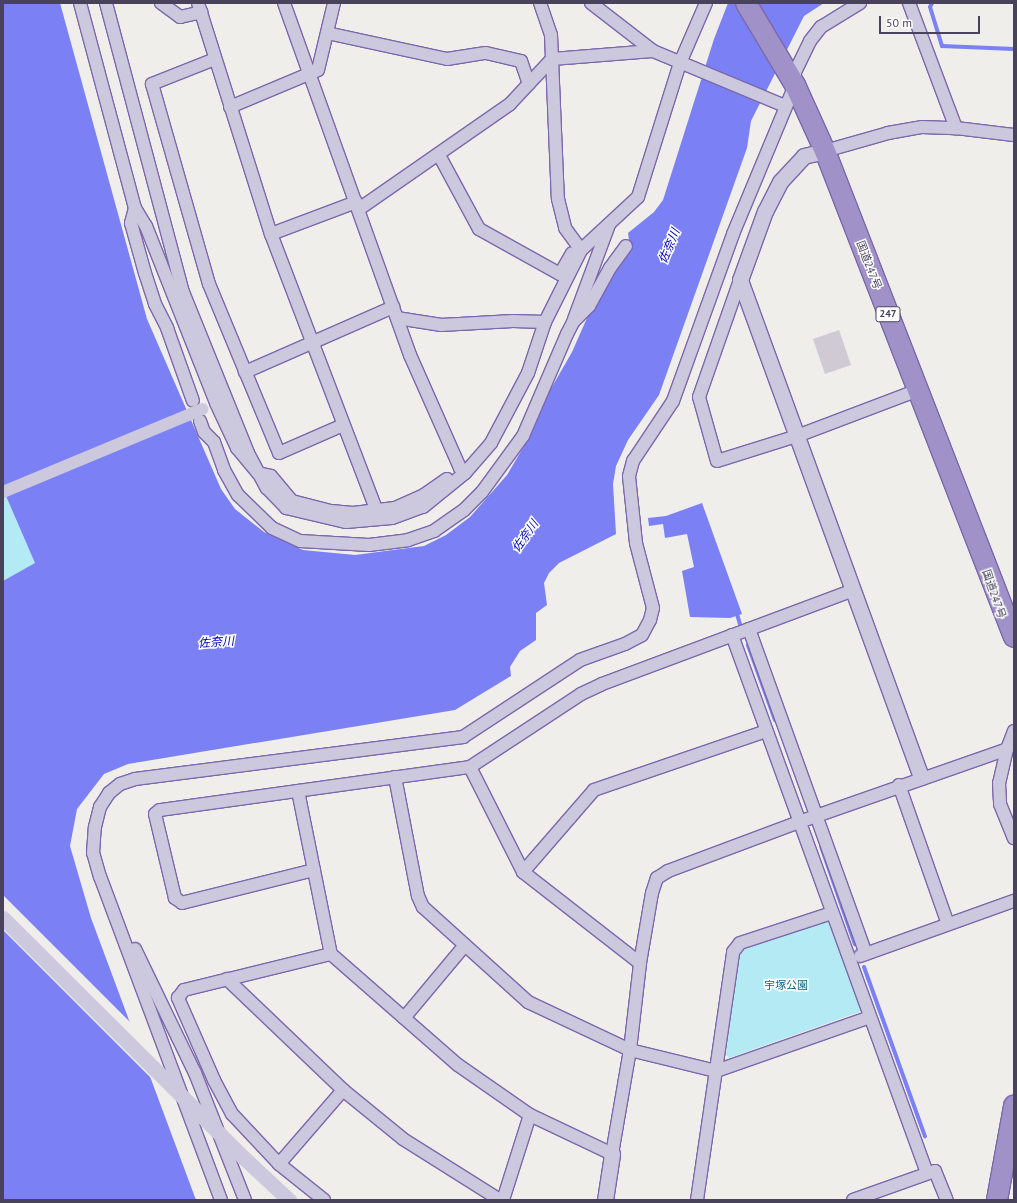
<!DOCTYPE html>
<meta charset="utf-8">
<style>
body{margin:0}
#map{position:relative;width:1017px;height:1203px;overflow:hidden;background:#efeeeb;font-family:"PT Sans","Noto Sans JP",sans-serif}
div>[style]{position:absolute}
.green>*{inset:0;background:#b3eaf3}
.water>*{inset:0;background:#7b80f4}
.pier>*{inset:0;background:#efeeeb}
.stream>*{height:4px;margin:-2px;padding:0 2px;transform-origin:2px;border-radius:2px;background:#7b80f4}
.building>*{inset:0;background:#cfcad4}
.roads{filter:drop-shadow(1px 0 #7b68ac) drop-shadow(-1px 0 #7b68ac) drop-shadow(0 1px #7b68ac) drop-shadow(0 -1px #7b68ac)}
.minor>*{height:12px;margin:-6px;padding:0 6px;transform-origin:6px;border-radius:6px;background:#ccc8de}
.tertiary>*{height:15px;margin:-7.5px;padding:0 7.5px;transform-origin:7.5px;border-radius:7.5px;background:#ccc8de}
.trunk>*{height:20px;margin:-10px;padding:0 10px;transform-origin:10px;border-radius:10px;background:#a092c8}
.minor-bridge>*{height:12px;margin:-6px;padding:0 6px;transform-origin:6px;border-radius:6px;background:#ccc8de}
.tertiary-bridge>*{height:15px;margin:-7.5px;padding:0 7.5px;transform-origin:7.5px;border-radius:7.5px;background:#ccc8de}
span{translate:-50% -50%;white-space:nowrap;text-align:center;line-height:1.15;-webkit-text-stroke:3px #fff;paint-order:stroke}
.shield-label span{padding:1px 3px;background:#fff;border:1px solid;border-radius:3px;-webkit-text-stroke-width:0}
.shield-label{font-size:10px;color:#48425b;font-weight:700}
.street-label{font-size:11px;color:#48425b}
.park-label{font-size:11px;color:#0d6582}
.water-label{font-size:12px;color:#0007b0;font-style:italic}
.frame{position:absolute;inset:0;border:4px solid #48425b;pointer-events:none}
.scale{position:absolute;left:879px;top:16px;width:101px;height:18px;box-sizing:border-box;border:2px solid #48425b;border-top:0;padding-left:5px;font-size:12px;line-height:14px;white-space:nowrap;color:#48425b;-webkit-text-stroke:3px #fff;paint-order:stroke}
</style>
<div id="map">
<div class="green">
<div style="clip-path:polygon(3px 489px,36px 563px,3px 581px)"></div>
<div style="clip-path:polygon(827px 921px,831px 923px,861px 1008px,859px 1012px,729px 1058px,726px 1055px,739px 953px,743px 947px)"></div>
</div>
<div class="water">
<div style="clip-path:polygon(3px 3px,60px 3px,147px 319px,221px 489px,235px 509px,264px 532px,303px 550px,355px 555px,424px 546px,446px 535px,470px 517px,507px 475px,530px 436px,537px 413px,572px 352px,587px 318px,630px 247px,628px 233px,654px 212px,663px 200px,714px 39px,728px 3px,824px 3px,804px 16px,751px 121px,747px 148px,659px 395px,628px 440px,616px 466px,613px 484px,616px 534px,559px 563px,549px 573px,544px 583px,547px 605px,536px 613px,536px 640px,520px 651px,510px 667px,511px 676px,455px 710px,128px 764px,104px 774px,77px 809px,70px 846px,91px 918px,196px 1200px,3px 1200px,3px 581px,35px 563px,3px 489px)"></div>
<div style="clip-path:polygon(702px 503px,742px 614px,730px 618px,690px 617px,682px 571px,694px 567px,687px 534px,665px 538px,663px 524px,649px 526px,648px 518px,666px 516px)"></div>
</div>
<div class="pier">
<div style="clip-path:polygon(3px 895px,132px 1024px,154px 1081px,3px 930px)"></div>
</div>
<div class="stream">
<div style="left:932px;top:3px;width:4px;rotate:117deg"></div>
<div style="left:930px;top:7px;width:41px;rotate:72.9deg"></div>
<div style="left:942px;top:46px;width:72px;rotate:2.4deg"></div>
<div style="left:736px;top:611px;width:14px;rotate:73deg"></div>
<div style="left:748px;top:645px;width:80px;rotate:70.2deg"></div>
<div style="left:821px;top:846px;width:104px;rotate:70.9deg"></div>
<div style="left:864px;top:967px;width:180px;rotate:70.2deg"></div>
</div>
<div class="building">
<div style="clip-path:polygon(839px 330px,851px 365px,825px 374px,813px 339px)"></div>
</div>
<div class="roads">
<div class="minor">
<div style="left:80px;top:3px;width:212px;rotate:75deg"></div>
<div style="left:135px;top:208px;width:16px;rotate:105deg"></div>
<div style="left:131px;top:223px;width:52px;rotate:74.4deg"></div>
<div style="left:145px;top:273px;width:33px;rotate:72deg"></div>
<div style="left:155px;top:304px;width:27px;rotate:63deg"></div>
<div style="left:167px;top:328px;width:77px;rotate:70.4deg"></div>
<div style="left:106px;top:3px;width:299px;rotate:75.1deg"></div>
<div style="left:183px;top:292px;width:174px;rotate:68deg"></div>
<div style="left:248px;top:453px;width:40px;rotate:62deg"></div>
<div style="left:267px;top:488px;width:28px;rotate:46deg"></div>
<div style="left:286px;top:508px;width:62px;rotate:13.1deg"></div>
<div style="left:346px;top:522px;width:46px;rotate:-5deg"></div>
<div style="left:392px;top:518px;width:33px;rotate:-20deg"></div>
<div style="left:423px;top:507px;width:54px;rotate:-39deg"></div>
<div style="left:465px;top:473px;width:40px;rotate:-49deg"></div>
<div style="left:491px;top:443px;width:79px;rotate:-62.1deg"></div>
<div style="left:528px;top:373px;width:54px;rotate:-71.6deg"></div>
<div style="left:545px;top:322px;width:80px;rotate:-63.4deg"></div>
<div style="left:581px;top:250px;width:78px;rotate:-42.9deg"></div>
<div style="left:638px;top:197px;width:140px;rotate:-72.6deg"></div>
<div style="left:680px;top:63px;width:65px;rotate:-66.6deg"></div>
<div style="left:161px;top:3px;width:24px;rotate:36deg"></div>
<div style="left:180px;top:17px;width:22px;rotate:-13deg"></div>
<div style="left:198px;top:3px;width:242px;rotate:72.5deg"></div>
<div style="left:271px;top:234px;width:297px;rotate:69.1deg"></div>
<div style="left:284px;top:3px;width:374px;rotate:70.3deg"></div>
<div style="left:410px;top:355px;width:124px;rotate:66.1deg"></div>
<div style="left:460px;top:468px;width:7px;rotate:45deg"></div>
<div style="left:540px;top:3px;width:34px;rotate:71deg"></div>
<div style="left:551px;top:35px;width:164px;rotate:87.6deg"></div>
<div style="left:558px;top:199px;width:30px;rotate:76deg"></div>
<div style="left:565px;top:228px;width:27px;rotate:54deg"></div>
<div style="left:591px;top:3px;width:78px;rotate:37.7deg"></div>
<div style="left:653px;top:51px;width:143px;rotate:22.6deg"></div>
<div style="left:909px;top:3px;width:134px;rotate:69.4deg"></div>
<div style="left:327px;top:33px;width:123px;rotate:12.2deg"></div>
<div style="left:447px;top:59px;width:39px;rotate:-9deg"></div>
<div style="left:486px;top:53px;width:36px;rotate:13deg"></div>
<div style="left:521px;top:61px;width:24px;rotate:71deg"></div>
<div style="left:215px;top:59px;width:68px;rotate:158.4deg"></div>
<div style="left:152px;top:84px;width:208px;rotate:74.1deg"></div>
<div style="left:209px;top:284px;width:183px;rotate:67.5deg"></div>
<div style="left:279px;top:453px;width:70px;rotate:-23.6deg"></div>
<div style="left:230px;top:107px;width:95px;rotate:-22.8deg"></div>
<div style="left:318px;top:70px;width:69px;rotate:-76.6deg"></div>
<div style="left:825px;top:151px;width:66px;rotate:-15.9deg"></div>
<div style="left:888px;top:133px;width:35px;rotate:-10deg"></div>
<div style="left:922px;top:127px;width:34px;rotate:2deg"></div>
<div style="left:956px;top:128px;width:58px;rotate:6.9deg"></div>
<div style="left:439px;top:155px;width:84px;rotate:61.6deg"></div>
<div style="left:479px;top:229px;width:93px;rotate:29.1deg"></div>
<div style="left:560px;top:274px;width:24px;rotate:-60deg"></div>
<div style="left:135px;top:208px;width:21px;rotate:59deg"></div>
<div style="left:146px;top:226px;width:190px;rotate:68.4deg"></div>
<div style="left:216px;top:403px;width:50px;rotate:65deg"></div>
<div style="left:237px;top:448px;width:33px;rotate:50deg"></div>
<div style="left:258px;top:473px;width:13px;rotate:13deg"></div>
<div style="left:271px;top:476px;width:33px;rotate:50deg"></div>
<div style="left:292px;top:501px;width:40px;rotate:14.4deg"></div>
<div style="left:331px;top:511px;width:22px;rotate:5deg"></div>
<div style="left:353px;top:513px;width:42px;rotate:-6.8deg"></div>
<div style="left:395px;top:508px;width:32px;rotate:-24deg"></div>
<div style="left:424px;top:495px;width:28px;rotate:-35deg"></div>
<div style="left:359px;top:209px;width:184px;rotate:-34.8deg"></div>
<div style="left:510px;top:104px;width:62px;rotate:-47deg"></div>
<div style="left:552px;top:59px;width:101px;rotate:-4.5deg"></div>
<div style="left:271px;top:234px;width:91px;rotate:-20.6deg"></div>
<div style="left:740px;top:280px;width:124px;rotate:109.3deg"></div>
<div style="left:699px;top:397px;width:66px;rotate:74.3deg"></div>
<div style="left:717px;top:461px;width:84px;rotate:-17.4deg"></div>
<div style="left:797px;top:436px;width:129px;rotate:-20.8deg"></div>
<div style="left:397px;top:318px;width:45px;rotate:9deg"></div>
<div style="left:441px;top:325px;width:72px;rotate:-3.2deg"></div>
<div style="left:513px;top:321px;width:32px;rotate:2deg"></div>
<div style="left:574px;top:319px;width:100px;rotate:-69.6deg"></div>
<div style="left:245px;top:372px;width:162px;rotate:-23.7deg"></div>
<div style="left:200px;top:421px;width:12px;rotate:70deg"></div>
<div style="left:204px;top:432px;width:14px;rotate:45deg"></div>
<div style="left:214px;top:442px;width:30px;rotate:70deg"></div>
<div style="left:224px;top:470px;width:29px;rotate:61deg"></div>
<div style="left:238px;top:495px;width:47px;rotate:44.1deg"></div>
<div style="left:272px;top:528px;width:31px;rotate:25deg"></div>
<div style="left:300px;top:541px;width:69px;rotate:3.3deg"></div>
<div style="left:369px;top:545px;width:39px;rotate:-7deg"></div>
<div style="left:408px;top:540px;width:28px;rotate:-19deg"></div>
<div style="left:434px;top:531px;width:37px;rotate:-35deg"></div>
<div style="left:464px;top:510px;width:25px;rotate:-45deg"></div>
<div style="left:482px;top:492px;width:69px;rotate:-53.8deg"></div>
<div style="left:523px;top:436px;width:111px;rotate:-66.7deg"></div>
<div style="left:567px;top:334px;width:13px;rotate:-63deg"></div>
<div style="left:573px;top:322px;width:23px;rotate:-45deg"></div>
<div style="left:589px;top:306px;width:43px;rotate:-61.1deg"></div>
<div style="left:610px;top:268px;width:27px;rotate:-54deg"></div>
<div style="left:749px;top:629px;width:345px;rotate:70.2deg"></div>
<div style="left:732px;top:635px;width:572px;rotate:70.08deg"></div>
<div style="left:1014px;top:731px;width:19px;rotate:111deg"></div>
<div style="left:1007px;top:749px;width:35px;rotate:103deg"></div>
<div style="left:999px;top:783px;width:21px;rotate:87deg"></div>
<div style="left:1000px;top:804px;width:37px;rotate:68deg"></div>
<div style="left:470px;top:767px;width:118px;rotate:63.2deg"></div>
<div style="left:523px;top:872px;width:148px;rotate:37.9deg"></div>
<div style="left:395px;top:777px;width:121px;rotate:79.1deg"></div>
<div style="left:418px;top:896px;width:12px;rotate:66deg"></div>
<div style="left:423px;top:907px;width:142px;rotate:42.1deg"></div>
<div style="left:528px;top:1002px;width:113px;rotate:25.2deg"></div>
<div style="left:630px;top:1050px;width:89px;rotate:13.7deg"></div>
<div style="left:716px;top:1071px;width:163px;rotate:-19.3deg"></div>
<div style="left:899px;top:785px;width:147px;rotate:70.6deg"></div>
<div style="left:298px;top:791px;width:166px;rotate:78.6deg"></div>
<div style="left:331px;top:954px;width:169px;rotate:41.2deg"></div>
<div style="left:458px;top:1065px;width:88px;rotate:34.8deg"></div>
<div style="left:530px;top:1115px;width:91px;rotate:25.4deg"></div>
<div style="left:612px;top:1154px;width:106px;rotate:-80.2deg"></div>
<div style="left:630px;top:1050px;width:88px;rotate:-83.4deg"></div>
<div style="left:640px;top:963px;width:71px;rotate:-80.3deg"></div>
<div style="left:652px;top:893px;width:16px;rotate:-72deg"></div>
<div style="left:657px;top:878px;width:13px;rotate:-32deg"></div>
<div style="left:668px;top:871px;width:140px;rotate:-20.5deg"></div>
<div style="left:799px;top:822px;width:220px;rotate:-19.3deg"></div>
<div style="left:314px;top:870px;width:136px;rotate:166deg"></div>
<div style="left:182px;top:903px;width:9px;rotate:-144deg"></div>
<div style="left:175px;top:898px;width:86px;rotate:-103.4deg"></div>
<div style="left:155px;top:814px;width:6px;rotate:-39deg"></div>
<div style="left:160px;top:810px;width:313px;rotate:-7.9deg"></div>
<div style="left:470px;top:767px;width:133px;rotate:-33.3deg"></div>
<div style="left:581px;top:694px;width:23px;rotate:-25deg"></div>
<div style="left:602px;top:684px;width:268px;rotate:-20.5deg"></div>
<div style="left:523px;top:872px;width:108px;rotate:-49.1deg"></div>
<div style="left:594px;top:790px;width:182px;rotate:-18.9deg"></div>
<div style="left:135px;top:949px;width:138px;rotate:64.2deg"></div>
<div style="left:195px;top:1073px;width:136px;rotate:68.5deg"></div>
<div style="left:860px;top:956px;width:164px;rotate:-19.7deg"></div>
<div style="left:227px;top:979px;width:161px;rotate:43.7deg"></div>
<div style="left:343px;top:1090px;width:77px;rotate:39.2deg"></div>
<div style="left:403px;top:1139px;width:115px;rotate:32.2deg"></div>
<div style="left:404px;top:1018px;width:95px;rotate:-50.1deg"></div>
<div style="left:279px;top:1164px;width:98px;rotate:-49.1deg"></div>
<div style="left:221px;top:1200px;width:345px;rotate:-110.5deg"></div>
<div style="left:100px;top:877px;width:25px;rotate:-106deg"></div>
<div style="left:93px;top:853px;width:26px;rotate:-86deg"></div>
<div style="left:95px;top:827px;width:21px;rotate:-76deg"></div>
<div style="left:100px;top:807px;width:17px;rotate:-57deg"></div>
<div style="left:109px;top:793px;width:14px;rotate:-39deg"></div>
<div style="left:120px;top:784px;width:16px;rotate:-18deg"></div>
<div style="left:135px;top:779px;width:331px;rotate:-7.3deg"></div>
<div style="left:463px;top:737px;width:140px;rotate:-33.3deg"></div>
<div style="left:580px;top:660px;width:48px;rotate:-19.6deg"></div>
<div style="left:625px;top:644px;width:19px;rotate:-28deg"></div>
<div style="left:642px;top:635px;width:17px;rotate:-62deg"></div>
<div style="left:650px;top:620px;width:12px;rotate:-76deg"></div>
<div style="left:653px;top:608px;width:67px;rotate:-104.7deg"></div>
<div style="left:636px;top:543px;width:67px;rotate:-96deg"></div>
<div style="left:629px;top:476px;width:16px;rotate:-75deg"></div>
<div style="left:633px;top:461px;width:72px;rotate:-56.3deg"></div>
<div style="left:673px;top:401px;width:177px;rotate:-70.2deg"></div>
<div style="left:733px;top:234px;width:161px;rotate:-67.4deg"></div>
<div style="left:795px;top:85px;width:13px;rotate:-90deg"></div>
<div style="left:795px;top:72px;width:34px;rotate:-64deg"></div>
<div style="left:810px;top:41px;width:18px;rotate:-52deg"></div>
<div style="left:821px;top:27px;width:46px;rotate:-31.6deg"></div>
<div style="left:324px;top:1200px;width:58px;rotate:-141.3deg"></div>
<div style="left:279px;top:1164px;width:69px;rotate:-133.2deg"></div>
<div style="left:232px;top:1114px;width:38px;rotate:-118deg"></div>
<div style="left:214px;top:1080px;width:90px;rotate:-113.7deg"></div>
<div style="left:178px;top:998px;width:10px;rotate:-53deg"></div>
<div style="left:184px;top:990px;width:151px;rotate:-13.8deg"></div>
<div style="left:503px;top:1200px;width:89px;rotate:-72.4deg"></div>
<div style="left:697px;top:1200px;width:251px;rotate:-81.7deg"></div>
<div style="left:733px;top:952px;width:11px;rotate:-52deg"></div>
<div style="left:740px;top:943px;width:97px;rotate:-18.1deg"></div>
<div style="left:853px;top:1200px;width:87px;rotate:-19.5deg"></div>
<div style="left:935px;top:1171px;width:31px;rotate:68deg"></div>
</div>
<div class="tertiary">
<div style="left:825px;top:151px;width:22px;rotate:167deg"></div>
<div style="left:804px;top:156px;width:35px;rotate:133deg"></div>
<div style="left:780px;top:182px;width:33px;rotate:117deg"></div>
<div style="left:765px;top:211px;width:73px;rotate:109.9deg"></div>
<div style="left:740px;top:280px;width:529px;rotate:69.99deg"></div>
<div style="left:605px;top:1200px;width:47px;rotate:-81.3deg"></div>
</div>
<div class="trunk">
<div style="left:746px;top:3px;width:96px;rotate:59.1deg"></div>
<div style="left:795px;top:85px;width:72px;rotate:65.6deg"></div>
<div style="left:825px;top:151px;width:521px;rotate:68.75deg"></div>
<div style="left:997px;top:1200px;width:96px;rotate:-79.7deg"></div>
</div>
</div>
<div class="minor-bridge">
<div style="left:3px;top:492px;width:216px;rotate:-22.6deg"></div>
</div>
<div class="tertiary-bridge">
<div style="left:3px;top:918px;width:340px;rotate:44.9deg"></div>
<div style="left:244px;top:1158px;width:62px;rotate:43deg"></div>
</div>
<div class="shield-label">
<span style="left:888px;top:314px">247</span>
</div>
<div class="street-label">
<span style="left:869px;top:265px;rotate:69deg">国道247号</span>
<span style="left:994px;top:594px;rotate:71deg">国道247号</span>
</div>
<div class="park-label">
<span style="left:786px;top:985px">宇塚公園</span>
</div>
<div class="water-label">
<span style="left:669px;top:246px;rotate:-67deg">佐奈川</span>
<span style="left:525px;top:536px;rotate:-55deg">佐奈川</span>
<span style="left:216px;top:642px;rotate:-4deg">佐奈川</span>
</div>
<div class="frame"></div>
<div class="scale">50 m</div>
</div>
